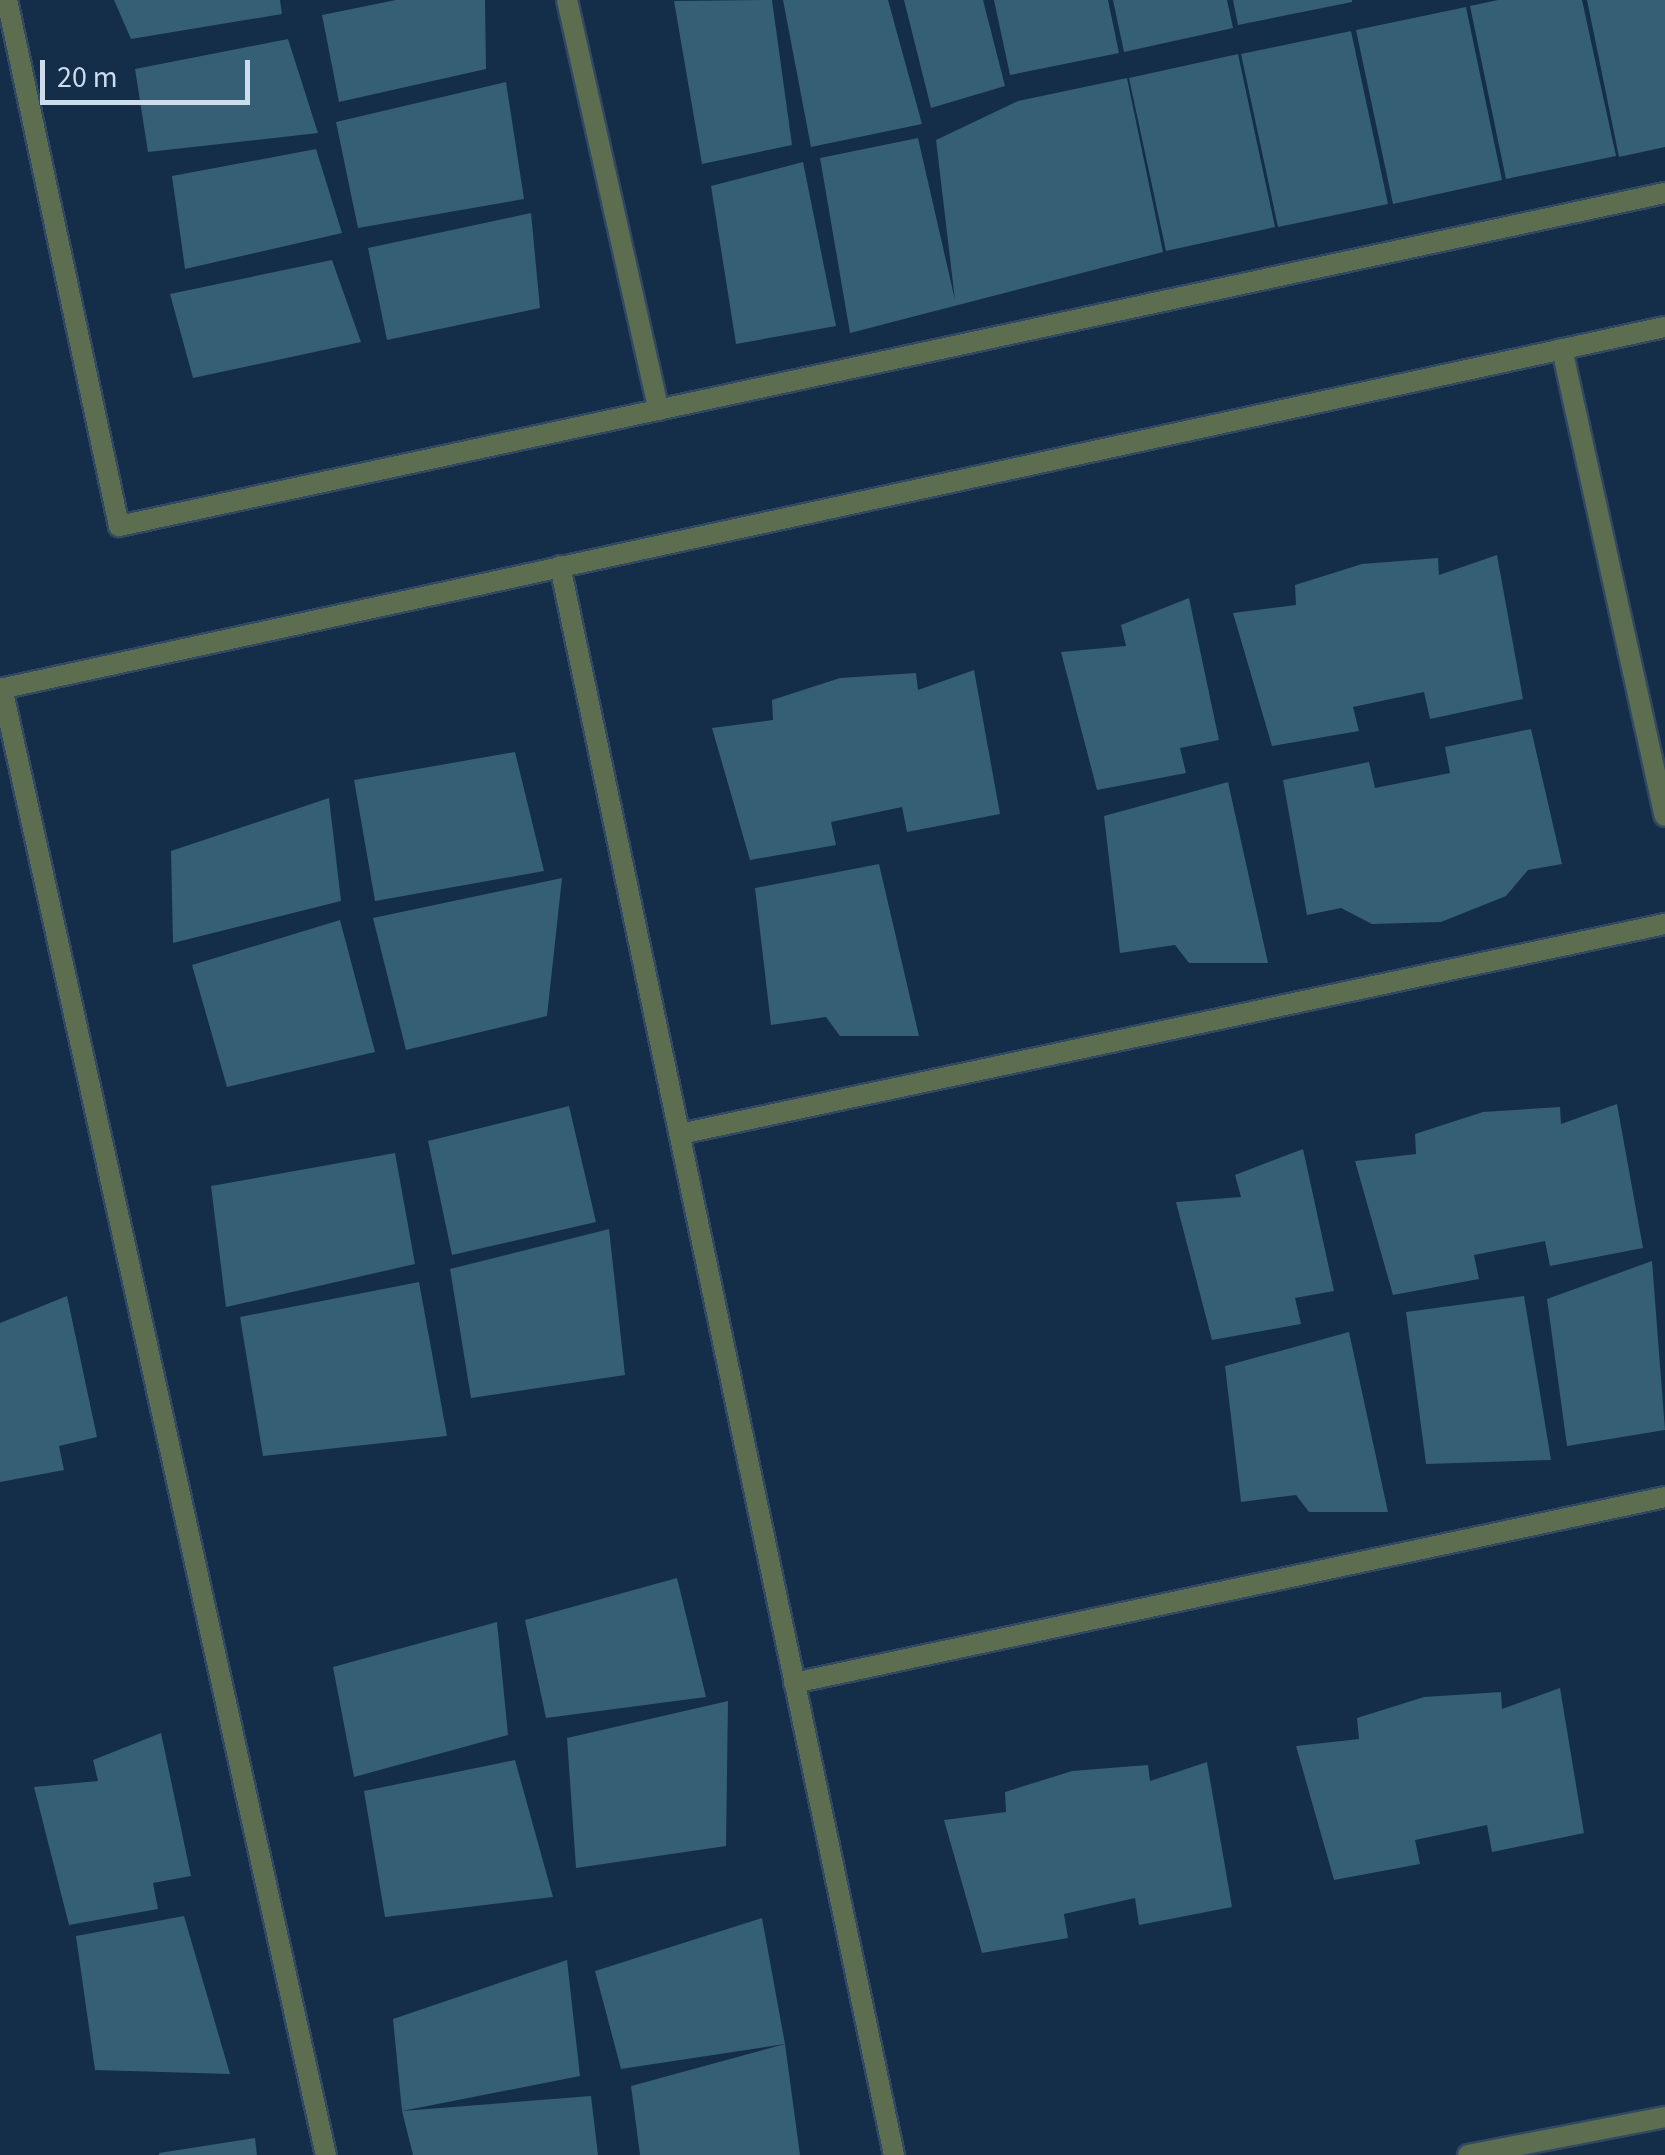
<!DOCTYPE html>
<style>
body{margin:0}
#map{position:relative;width:1665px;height:2155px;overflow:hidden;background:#142d48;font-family:"Source Sans 3",sans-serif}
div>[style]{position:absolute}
.building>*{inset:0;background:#345f74}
.roads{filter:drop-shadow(2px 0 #314962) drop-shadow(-2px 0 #314962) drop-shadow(0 2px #314962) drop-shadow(0 -2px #314962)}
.minor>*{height:20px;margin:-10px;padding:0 10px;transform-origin:10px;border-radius:10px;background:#5d6e50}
span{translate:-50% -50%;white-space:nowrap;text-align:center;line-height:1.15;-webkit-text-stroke:9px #142d48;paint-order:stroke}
.scale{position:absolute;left:40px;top:60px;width:210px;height:45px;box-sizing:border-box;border:5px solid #ccdced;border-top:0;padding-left:12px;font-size:30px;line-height:35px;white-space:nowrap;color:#ccdced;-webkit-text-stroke:8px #142d48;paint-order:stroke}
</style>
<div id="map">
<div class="building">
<div style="clip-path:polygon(114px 0,280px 0,282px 14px,131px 39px)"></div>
<div style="clip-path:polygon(396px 0,485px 0,486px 69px,339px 102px,322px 15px)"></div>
<div style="clip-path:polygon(772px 0,792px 145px,702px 164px,674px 1px)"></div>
<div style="clip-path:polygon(783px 0,888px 0,922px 124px,811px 147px)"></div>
<div style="clip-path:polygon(904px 0,983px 0,1005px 86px,931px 108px)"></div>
<div style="clip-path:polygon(994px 0,1108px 0,1119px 53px,1010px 75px)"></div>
<div style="clip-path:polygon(1113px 0,1227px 0,1233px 28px,1124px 52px)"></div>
<div style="clip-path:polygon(1233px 0,1352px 0,1352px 2px,1238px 25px)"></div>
<div style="clip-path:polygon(1498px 0,1582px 0,1616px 156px,1506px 179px,1470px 6px)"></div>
<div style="clip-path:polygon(1587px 0,1665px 0,1665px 147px,1619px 157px)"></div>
<div style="clip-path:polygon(1466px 7px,1502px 180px,1393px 204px,1356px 30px)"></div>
<div style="clip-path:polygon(1351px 31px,1388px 204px,1278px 227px,1241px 54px)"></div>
<div style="clip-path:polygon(288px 39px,318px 133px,148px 152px,135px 69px)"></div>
<div style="clip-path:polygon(1238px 54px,1275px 227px,1166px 251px,1129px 78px)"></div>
<div style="clip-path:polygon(1127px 78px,1163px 252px,850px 333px,820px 158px,918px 138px,955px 300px,936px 140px,1018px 101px)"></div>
<div style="clip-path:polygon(506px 82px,524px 199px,358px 228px,336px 122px)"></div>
<div style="clip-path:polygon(316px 149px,342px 233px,185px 269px,172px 176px)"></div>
<div style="clip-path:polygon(803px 162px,836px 326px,736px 344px,711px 186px)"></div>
<div style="clip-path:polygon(531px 213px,540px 308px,387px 340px,368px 248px)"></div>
<div style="clip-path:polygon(332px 260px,361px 342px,193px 378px,170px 294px)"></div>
<div style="clip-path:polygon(1497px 555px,1523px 699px,1430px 719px,1424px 692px,1353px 707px,1359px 731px,1272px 746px,1233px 613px,1296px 605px,1295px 585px,1362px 564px,1438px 558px,1439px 575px)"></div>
<div style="clip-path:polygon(1189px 598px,1219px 740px,1180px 748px,1186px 773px,1097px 790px,1061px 652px,1126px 646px,1121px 625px)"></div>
<div style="clip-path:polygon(974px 670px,1000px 814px,907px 832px,902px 807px,831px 822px,836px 845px,750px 860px,712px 728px,773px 720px,772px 700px,840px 678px,916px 673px,918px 690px)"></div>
<div style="clip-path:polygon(1531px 729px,1562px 864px,1528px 870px,1506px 896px,1441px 922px,1372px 924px,1341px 908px,1307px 915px,1283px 780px,1369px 762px,1375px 788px,1450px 773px,1445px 747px)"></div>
<div style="clip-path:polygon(515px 752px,544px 871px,375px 901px,354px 780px)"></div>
<div style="clip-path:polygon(1228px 782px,1268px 963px,1189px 963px,1175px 945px,1120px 953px,1104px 816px)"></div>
<div style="clip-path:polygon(329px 798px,341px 901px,173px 943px,171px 851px)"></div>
<div style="clip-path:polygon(879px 864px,919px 1036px,840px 1036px,826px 1017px,771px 1025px,755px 888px)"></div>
<div style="clip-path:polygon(562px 878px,547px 1016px,406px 1050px,373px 918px)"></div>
<div style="clip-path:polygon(340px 920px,375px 1052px,227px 1087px,192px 965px)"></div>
<div style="clip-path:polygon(1617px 1104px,1643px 1248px,1550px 1266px,1545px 1241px,1474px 1255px,1479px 1279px,1393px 1295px,1355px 1161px,1416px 1154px,1415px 1134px,1483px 1112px,1560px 1107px,1561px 1124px)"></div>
<div style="clip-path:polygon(569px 1106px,596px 1222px,452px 1255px,428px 1141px)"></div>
<div style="clip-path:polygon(1303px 1149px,1334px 1291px,1295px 1298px,1301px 1324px,1212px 1340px,1176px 1202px,1241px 1197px,1235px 1175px)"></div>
<div style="clip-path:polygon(395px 1153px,415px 1264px,226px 1307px,211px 1186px)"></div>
<div style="clip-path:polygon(609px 1229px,625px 1375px,471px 1398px,450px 1269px)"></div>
<div style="clip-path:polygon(1652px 1261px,1665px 1430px,1567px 1446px,1547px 1299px)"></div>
<div style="clip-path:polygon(419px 1282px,447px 1436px,263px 1456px,240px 1317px)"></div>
<div style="clip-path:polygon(67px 1296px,97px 1437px,59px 1446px,64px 1470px,0 1482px,0 1323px)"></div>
<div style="clip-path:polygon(1524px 1296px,1551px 1460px,1426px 1464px,1406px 1312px)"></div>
<div style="clip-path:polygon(1349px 1332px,1388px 1512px,1309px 1512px,1296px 1495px,1241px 1502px,1225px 1366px)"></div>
<div style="clip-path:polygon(677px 1578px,706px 1697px,546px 1718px,525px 1620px)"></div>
<div style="clip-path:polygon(497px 1622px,508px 1735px,354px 1777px,333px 1667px)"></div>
<div style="clip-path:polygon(1560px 1688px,1584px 1833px,1492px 1852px,1487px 1825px,1415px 1840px,1420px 1864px,1334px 1880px,1296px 1746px,1359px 1739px,1357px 1718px,1424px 1697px,1501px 1692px,1502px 1709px)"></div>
<div style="clip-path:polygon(728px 1701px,726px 1846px,576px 1868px,567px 1738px)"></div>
<div style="clip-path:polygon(161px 1733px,191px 1876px,153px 1883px,158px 1909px,69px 1925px,34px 1787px,98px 1781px,93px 1760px)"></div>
<div style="clip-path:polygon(515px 1760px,553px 1897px,385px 1917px,364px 1791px)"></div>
<div style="clip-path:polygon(1207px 1762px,1232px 1907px,1139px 1925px,1135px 1898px,1064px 1914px,1068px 1938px,982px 1953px,944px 1820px,1006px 1812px,1005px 1792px,1072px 1771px,1148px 1765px,1150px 1781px)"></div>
<div style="clip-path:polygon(184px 1916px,230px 2074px,95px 2070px,76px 1936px)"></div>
<div style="clip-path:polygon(762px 1918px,785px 2044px,621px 2069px,595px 1971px)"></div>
<div style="clip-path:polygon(567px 1960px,580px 2076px,402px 2111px,393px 2019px)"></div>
<div style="clip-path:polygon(785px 2044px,800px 2155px,640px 2155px,631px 2086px)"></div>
<div style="clip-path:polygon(591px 2096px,598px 2155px,413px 2155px,402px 2111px)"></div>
<div style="clip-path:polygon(255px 2138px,257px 2155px,159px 2155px,159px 2153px)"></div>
</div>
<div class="roads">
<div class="minor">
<div style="left:7px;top:0;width:538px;rotate:77.98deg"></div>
<div style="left:119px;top:526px;width:1581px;rotate:-12.16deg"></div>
<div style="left:567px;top:0;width:420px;rotate:77.4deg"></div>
<div style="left:1562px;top:349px;width:478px;rotate:77.6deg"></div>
<div style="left:560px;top:566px;width:1624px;rotate:78.13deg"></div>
<div style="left:2px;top:688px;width:1502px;rotate:77.55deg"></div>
<div style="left:0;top:689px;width:1704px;rotate:-12.27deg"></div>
<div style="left:680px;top:1134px;width:1007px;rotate:-12.04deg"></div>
<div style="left:794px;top:1683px;width:891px;rotate:-12.05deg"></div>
<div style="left:1468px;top:2155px;width:201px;rotate:-10.9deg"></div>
</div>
</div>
<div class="scale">20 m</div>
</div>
